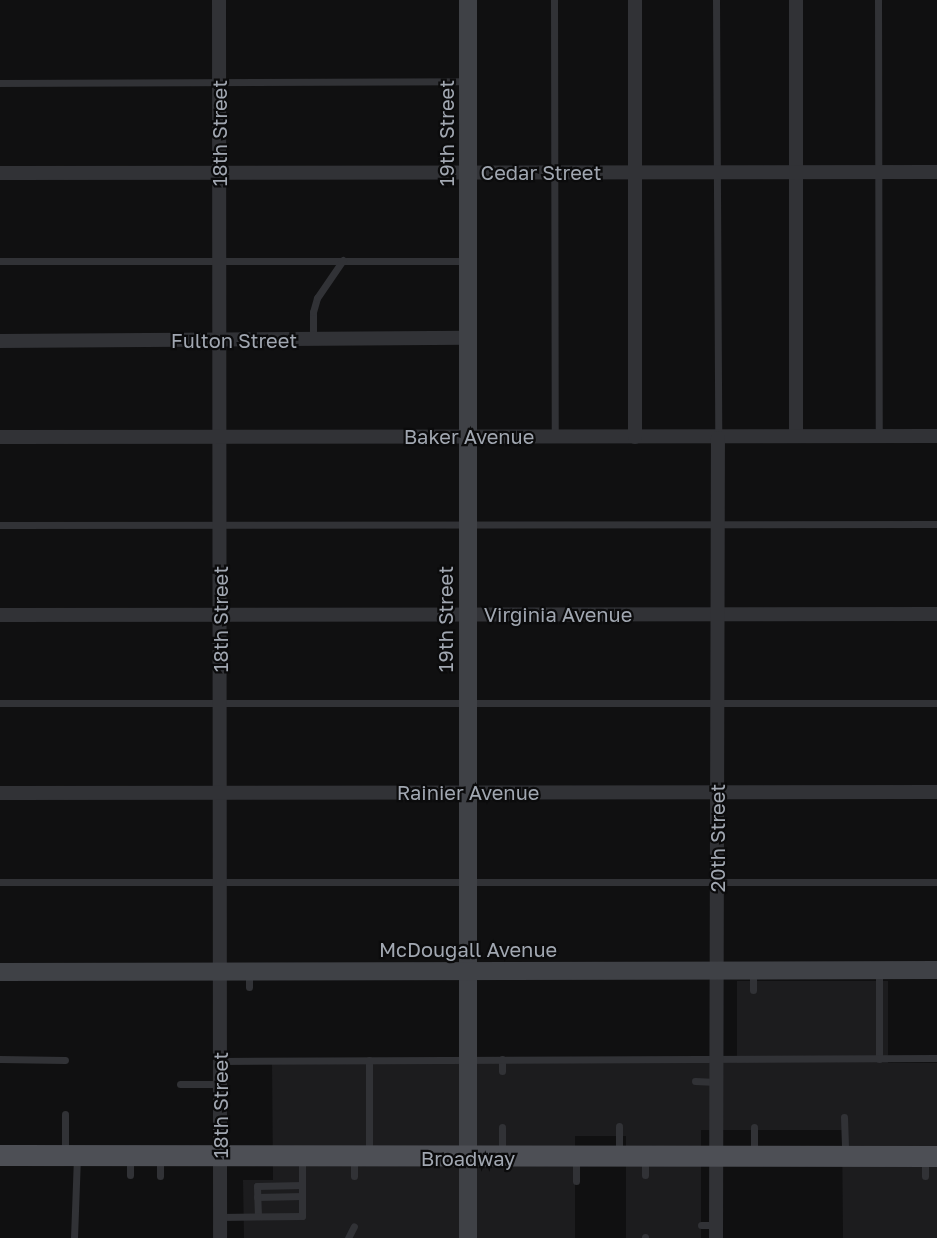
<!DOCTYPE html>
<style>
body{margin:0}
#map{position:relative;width:937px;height:1238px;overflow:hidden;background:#101011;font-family:"Golos Text",sans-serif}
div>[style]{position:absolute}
.built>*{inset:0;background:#1c1c1e}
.lane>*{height:7px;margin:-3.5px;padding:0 3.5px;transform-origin:3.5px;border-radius:3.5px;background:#313236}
.street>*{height:14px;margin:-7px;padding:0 7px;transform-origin:7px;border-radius:7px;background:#313236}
.secondary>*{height:18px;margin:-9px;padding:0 9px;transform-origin:9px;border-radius:9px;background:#3f4146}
.primary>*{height:21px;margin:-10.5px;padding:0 10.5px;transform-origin:10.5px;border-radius:10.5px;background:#4d4f55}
span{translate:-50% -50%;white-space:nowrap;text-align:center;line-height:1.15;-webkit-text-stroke:4.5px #0b0b0c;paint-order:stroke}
.street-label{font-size:20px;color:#a1a7b1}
</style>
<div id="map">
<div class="built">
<div style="clip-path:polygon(737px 981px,888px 981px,888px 1063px,937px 1063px,937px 1238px,843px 1238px,842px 1130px,701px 1130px,701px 1238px,626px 1238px,626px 1136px,575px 1136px,575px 1238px,244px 1238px,243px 1180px,273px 1180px,272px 1063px,737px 1063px)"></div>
</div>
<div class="lane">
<div style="left:554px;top:0;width:436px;rotate:89.9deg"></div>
<div style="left:716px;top:0;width:438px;rotate:89.7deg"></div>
<div style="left:878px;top:0;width:436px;rotate:89.9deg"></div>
<div style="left:0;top:83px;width:468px;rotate:-0.2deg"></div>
<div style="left:0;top:261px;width:466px"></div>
<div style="left:313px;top:340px;width:28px;rotate:-90deg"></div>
<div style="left:313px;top:312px;width:15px;rotate:-74deg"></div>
<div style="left:317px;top:298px;width:46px;rotate:-55.6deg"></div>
<div style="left:0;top:525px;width:937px;rotate:-0.06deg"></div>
<div style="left:0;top:703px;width:937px"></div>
<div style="left:0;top:882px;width:937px"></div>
<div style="left:879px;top:970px;width:89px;rotate:90deg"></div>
<div style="left:249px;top:987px;width:16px;rotate:-90deg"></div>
<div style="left:753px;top:990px;width:18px;rotate:-90deg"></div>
<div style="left:0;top:1059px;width:65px;rotate:0.9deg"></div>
<div style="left:502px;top:1059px;width:12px;rotate:90deg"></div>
<div style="left:369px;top:1060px;width:93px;rotate:90deg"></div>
<div style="left:220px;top:1061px;width:717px;rotate:-0.24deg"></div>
<div style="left:695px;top:1081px;width:21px;rotate:3deg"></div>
<div style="left:180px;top:1084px;width:40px"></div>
<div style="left:844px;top:1117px;width:37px;rotate:88deg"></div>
<div style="left:619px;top:1126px;width:26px;rotate:90deg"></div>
<div style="left:502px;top:1152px;width:25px;rotate:-90deg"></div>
<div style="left:65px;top:1153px;width:39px;rotate:-90deg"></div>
<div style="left:754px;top:1154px;width:27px;rotate:-90deg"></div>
<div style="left:354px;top:1158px;width:18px;rotate:90deg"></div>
<div style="left:576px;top:1158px;width:23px;rotate:90deg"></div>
<div style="left:130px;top:1175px;width:17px;rotate:-90deg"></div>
<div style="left:645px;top:1175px;width:18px;rotate:-90deg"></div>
<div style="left:160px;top:1176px;width:18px;rotate:-90deg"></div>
<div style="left:925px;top:1176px;width:19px;rotate:-90deg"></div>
<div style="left:257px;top:1197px;width:45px;rotate:-1.3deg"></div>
<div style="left:258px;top:1216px;width:30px;rotate:-92deg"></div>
<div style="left:257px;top:1186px;width:45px;rotate:-1.3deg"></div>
<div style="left:220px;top:1217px;width:82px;rotate:-0.7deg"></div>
<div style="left:302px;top:1216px;width:59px;rotate:-90deg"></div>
<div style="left:701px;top:1225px;width:15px"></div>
<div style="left:645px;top:1237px;width:1px;rotate:90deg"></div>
<div style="left:74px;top:1238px;width:81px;rotate:-87.9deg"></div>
<div style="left:348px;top:1238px;width:13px;rotate:-63deg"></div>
</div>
<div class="street">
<div style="left:219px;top:0;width:1238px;rotate:89.95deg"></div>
<div style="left:796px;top:0;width:435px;rotate:90deg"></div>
<div style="left:0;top:173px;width:937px;rotate:-0.06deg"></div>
<div style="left:0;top:341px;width:468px;rotate:-0.4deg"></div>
<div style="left:0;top:437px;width:937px;rotate:-0.06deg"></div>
<div style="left:635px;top:437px;width:437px;rotate:-90deg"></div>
<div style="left:0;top:615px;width:937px;rotate:-0.06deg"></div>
<div style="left:0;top:793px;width:937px;rotate:-0.06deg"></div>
<div style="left:716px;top:1238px;width:800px;rotate:-89.86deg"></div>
</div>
<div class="secondary">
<div style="left:468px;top:0;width:1238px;rotate:90deg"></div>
<div style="left:0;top:972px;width:937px;rotate:-0.12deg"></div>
</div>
<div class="primary">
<div style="left:0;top:1155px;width:937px;rotate:0.06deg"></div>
</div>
<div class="street-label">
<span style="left:219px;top:133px;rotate:-90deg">18th Street</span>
<span style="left:446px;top:133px;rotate:-90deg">19th Street</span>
<span style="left:541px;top:172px">Cedar Street</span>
<span style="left:234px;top:340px">Fulton Street</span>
<span style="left:469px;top:436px">Baker Avenue</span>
<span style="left:558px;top:614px">Virginia Avenue</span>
<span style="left:220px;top:619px;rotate:-90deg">18th Street</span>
<span style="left:445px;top:619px;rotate:-90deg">19th Street</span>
<span style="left:468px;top:792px">Rainier Avenue</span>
<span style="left:717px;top:838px;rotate:-90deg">20th Street</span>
<span style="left:468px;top:949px">McDougall Avenue</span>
<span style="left:220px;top:1105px;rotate:-90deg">18th Street</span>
<span style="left:468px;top:1158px">Broadway</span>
</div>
</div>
